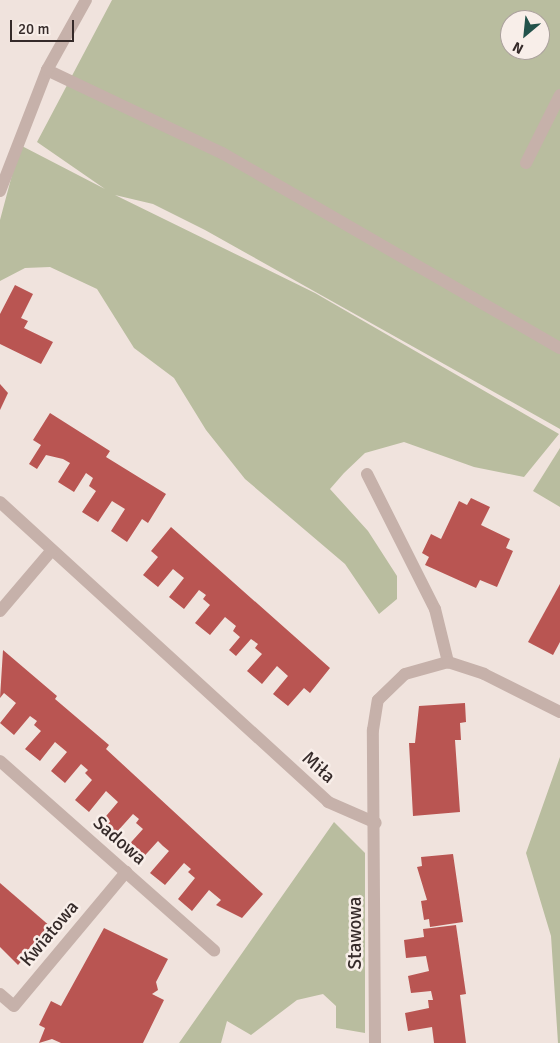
<!DOCTYPE html>
<meta charset="utf-8">
<style>
body{margin:0}
#map{position:relative;width:560px;height:1043px;overflow:hidden;background:#f0e3dd;font-family:Signika,sans-serif}
div>[style]{position:absolute}
.green>*{inset:0;background:#b9bd9f}
.building>*{inset:0;background:#b95552}
.minor>*{height:12px;margin:-6px;padding:0 6px;transform-origin:6px;border-radius:6px;background:#c6b1aa}
span{translate:-50% -50%;white-space:nowrap;text-align:center;line-height:1.15;-webkit-text-stroke:5px #f8eee9;paint-order:stroke}
.street-label{font-size:19px;color:#352a29}
.north{position:absolute;left:500px;top:10px;width:50px;height:50px;box-sizing:border-box;background:#f8eee9;border:1px solid #aaa09c;border-radius:50%;rotate:208deg;font-size:14px;font-weight:700;line-height:20px;text-align:center;color:#352a29}
.north::after{content:'';display:block;margin:auto;width:18px;height:22px;background:#23524b;clip-path:polygon(50% 0,100% 100%,50% 72%,0 100%)}
.scale{position:absolute;left:10px;top:20px;width:64px;height:22px;box-sizing:border-box;border:2px solid #352a29;border-top:0;padding-left:6px;font-size:15px;line-height:18px;white-space:nowrap;color:#352a29;-webkit-text-stroke:4px #f8eee9;paint-order:stroke}
</style>
<div id="map">
<div class="green">
<div style="clip-path:polygon(evenodd,112px 0,560px 0,560px 429px,205px 230px,153px 204px,115px 195px,315px 293px,559px 434px,524px 477px,474px 467px,404px 442px,365px 453px,344px 473px,330px 489px,368px 531px,397px 576px,397px 599px,379px 614px,345px 564px,245px 479px,206px 430px,174px 378px,134px 348px,97px 289px,50px 267px,25px 268px,0 281px,0 220px,20px 145px,105px 189px,37px 142px,112px 0,510px 20px,540px 20px,540px 50px,510px 50px,510px 20px)"></div>
<div style="clip-path:polygon(560px 448px,560px 507px,533px 491px)"></div>
<div style="clip-path:polygon(560px 757px,560px 1043px,558px 1043px,551px 936px,526px 853px)"></div>
<div style="clip-path:polygon(334px 822px,365px 853px,365px 1033px,336px 1028px,336px 1006px,323px 994px,297px 1000px,251px 1035px,227px 1021px,221px 1043px,179px 1043px)"></div>
</div>
<div class="building">
<div style="clip-path:polygon(15px 285px,33px 294px,21px 318px,28px 321px,24px 328px,53px 342px,41px 364px,0 344px,0 314px)"></div>
<div style="clip-path:polygon(0 384px,8px 393px,0 410px)"></div>
<div style="clip-path:polygon(50px 413px,110px 451px,106px 457px,166px 494px,148px 523px,142px 519px,127px 542px,111px 531px,125px 509px,112px 501px,98px 522px,82px 512px,96px 491px,89px 486px,93px 478px,86px 473px,74px 492px,58px 482px,70px 463px,63px 459px,46px 455px,37px 469px,29px 464px,41px 445px,33px 440px)"></div>
<div style="clip-path:polygon(471px 498px,490px 507px,481px 525px,510px 539px,506px 548px,513px 551px,497px 587px,480px 580px,476px 588px,425px 565px,429px 557px,422px 553px,431px 534px,441px 539px,459px 501px,467px 505px)"></div>
<div style="clip-path:polygon(171px 527px,330px 668px,310px 693px,304px 688px,288px 706px,273px 694px,288px 676px,277px 666px,262px 684px,247px 671px,262px 654px,255px 648px,258px 644px,251px 639px,236px 656px,229px 650px,240px 637px,233px 631px,236px 626px,225px 617px,210px 635px,195px 623px,210px 605px,203px 599px,206px 595px,199px 590px,184px 609px,169px 597px,184px 578px,173px 569px,158px 587px,143px 575px,158px 557px,151px 551px)"></div>
<div style="clip-path:polygon(560px 584px,560px 642px,553px 655px,528px 642px)"></div>
<div style="clip-path:polygon(3px 650px,57px 696px,55px 699px,109px 745px,106px 749px,263px 894px,242px 918px,216px 905px,221px 900px,209px 890px,192px 911px,178px 899px,195px 878px,188px 872px,191px 869px,184px 863px,165px 885px,150px 873px,169px 851px,163px 846px,158px 841px,138px 863px,124px 850px,143px 829px,136px 823px,139px 819px,133px 814px,115px 834px,101px 822px,118px 802px,106px 791px,89px 812px,75px 800px,92px 780px,85px 773px,88px 770px,81px 764px,65px 783px,51px 771px,67px 752px,55px 742px,40px 761px,25px 749px,41px 731px,34px 725px,37px 721px,30px 716px,14px 735px,0 723px,16px 703px,4px 693px,0 698px)"></div>
<div style="clip-path:polygon(465px 703px,466px 722px,460px 723px,461px 740px,455px 740px,460px 812px,413px 816px,409px 743px,415px 743px,419px 706px)"></div>
<div style="clip-path:polygon(453px 854px,463px 922px,430px 927px,429px 919px,424px 920px,421px 901px,427px 900px,417px 867px,422px 866px,421px 857px)"></div>
<div style="clip-path:polygon(0 883px,51px 927px,18px 965px,0 947px)"></div>
<div style="clip-path:polygon(456px 925px,466px 994px,460px 995px,466px 1043px,434px 1043px,432px 1027px,408px 1031px,405px 1013px,429px 1008px,428px 1000px,433px 1000px,431px 991px,411px 993px,408px 976px,429px 971px,426px 956px,406px 958px,404px 940px,424px 937px,423px 929px)"></div>
<div style="clip-path:polygon(104px 928px,168px 959px,156px 982px,158px 990px,152px 994px,164px 1000px,143px 1043px,61px 1043px,52px 1039px,39px 1043px,45px 1028px,39px 1025px,51px 1001px,61px 1006px)"></div>
</div>
<div class="minor">
<div style="left:47px;top:70px;width:194px;rotate:25.4deg"></div>
<div style="left:222px;top:153px;width:390px;rotate:30deg"></div>
<div style="left:526px;top:163px;width:76px;rotate:-63.4deg"></div>
<div style="left:0;top:191px;width:130px;rotate:-68.8deg"></div>
<div style="left:47px;top:70px;width:80px;rotate:-60.9deg"></div>
<div style="left:367px;top:474px;width:151px;rotate:63.3deg"></div>
<div style="left:435px;top:609px;width:55px;rotate:76.2deg"></div>
<div style="left:0;top:502px;width:445px;rotate:42.4deg"></div>
<div style="left:328px;top:802px;width:52px;rotate:23.6deg"></div>
<div style="left:0;top:611px;width:80px;rotate:-49.6deg"></div>
<div style="left:0;top:761px;width:286px;rotate:41.5deg"></div>
<div style="left:0;top:994px;width:18px;rotate:41deg"></div>
<div style="left:14px;top:1006px;width:175px;rotate:-50.1deg"></div>
<div style="left:375px;top:1043px;width:313px;rotate:-90.4deg"></div>
<div style="left:373px;top:730px;width:30px;rotate:-81deg"></div>
<div style="left:378px;top:700px;width:37px;rotate:-44deg"></div>
<div style="left:405px;top:674px;width:45px;rotate:-15.6deg"></div>
<div style="left:448px;top:662px;width:38px;rotate:18deg"></div>
<div style="left:484px;top:674px;width:85px;rotate:26.6deg"></div>
</div>
<div class="street-label">
<span style="left:318px;top:768px;rotate:42deg">Miła</span>
<span style="left:119px;top:841px;rotate:41deg">Sadowa</span>
<span style="left:356px;top:933px;rotate:-90deg">Stawowa</span>
<span style="left:50px;top:934px;rotate:-50deg">Kwiatowa</span>
</div>
<div class="north">N</div>
<div class="scale">20 m</div>
</div>
